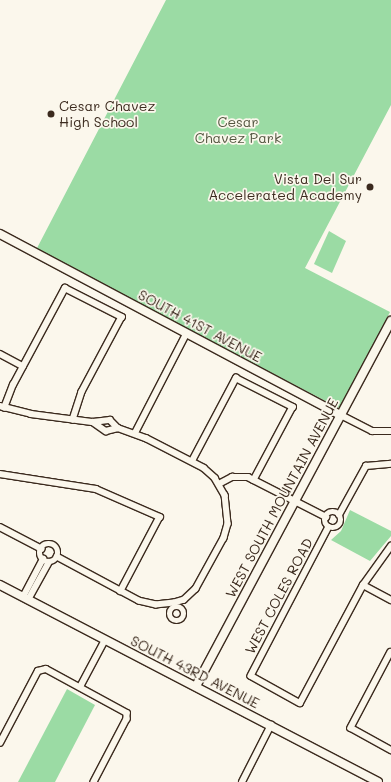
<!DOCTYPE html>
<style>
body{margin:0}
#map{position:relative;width:391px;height:782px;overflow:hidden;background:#fbf7ec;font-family:Mali,sans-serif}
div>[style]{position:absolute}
.green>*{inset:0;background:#9bdba4}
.roads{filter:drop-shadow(1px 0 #3b2a1e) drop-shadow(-1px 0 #3b2a1e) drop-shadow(0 1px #3b2a1e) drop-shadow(0 -1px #3b2a1e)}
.street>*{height:5.5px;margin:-2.75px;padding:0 2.75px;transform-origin:2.75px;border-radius:2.75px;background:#fbf7ec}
.street>.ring{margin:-2.75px;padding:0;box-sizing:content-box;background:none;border:5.5px solid #fbf7ec;border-radius:50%}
.secondary>*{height:8px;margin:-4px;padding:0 4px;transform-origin:4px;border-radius:4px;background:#fbf7ec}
.dots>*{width:11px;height:11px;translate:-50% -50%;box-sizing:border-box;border:2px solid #fbf7ec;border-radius:50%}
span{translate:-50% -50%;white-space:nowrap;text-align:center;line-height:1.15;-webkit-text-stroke:3.5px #fbf7ec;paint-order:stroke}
.poi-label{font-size:14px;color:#3b2a1e}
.left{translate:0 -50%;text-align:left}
.right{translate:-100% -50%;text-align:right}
.park-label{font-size:14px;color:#535640}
.street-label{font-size:14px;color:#3b2a1e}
</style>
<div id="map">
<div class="green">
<div style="clip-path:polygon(166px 0,391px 0,391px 105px,305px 268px,390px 312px,339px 408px,36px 250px)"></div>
<div style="clip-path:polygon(329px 231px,346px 241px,332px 273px,314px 264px)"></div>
<div style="clip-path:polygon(350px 510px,391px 531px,391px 536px,370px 561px,331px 540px,341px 531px)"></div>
<div style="clip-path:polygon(67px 689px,95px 705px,55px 782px,18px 782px)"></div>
</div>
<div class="roads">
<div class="street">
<div style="left:0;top:354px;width:26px;rotate:28deg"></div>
<div style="left:0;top:406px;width:32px;rotate:14deg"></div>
<div style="left:31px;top:414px;width:63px;rotate:7.4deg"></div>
<div style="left:93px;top:422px;width:17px;rotate:-7deg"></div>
<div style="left:110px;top:420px;width:11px;rotate:45deg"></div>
<div style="left:118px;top:428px;width:30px;rotate:20deg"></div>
<div style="left:146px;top:438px;width:65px;rotate:27.3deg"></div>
<div style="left:204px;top:468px;width:15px;rotate:42deg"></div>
<div style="left:215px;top:478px;width:20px;rotate:60deg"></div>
<div style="left:225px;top:495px;width:29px;rotate:84deg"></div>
<div style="left:228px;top:524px;width:15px;rotate:106deg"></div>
<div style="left:224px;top:538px;width:58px;rotate:118.8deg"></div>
<div style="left:196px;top:589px;width:16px;rotate:137deg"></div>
<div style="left:184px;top:600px;width:10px;rotate:163deg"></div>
<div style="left:174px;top:603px;width:18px;rotate:174deg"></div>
<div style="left:156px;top:605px;width:17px;rotate:-167deg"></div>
<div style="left:139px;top:601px;width:93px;rotate:-151.8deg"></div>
<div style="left:4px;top:408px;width:25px;rotate:-69deg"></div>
<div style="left:13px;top:385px;width:110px;rotate:-61.8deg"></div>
<div style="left:65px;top:288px;width:64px;rotate:27deg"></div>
<div style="left:122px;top:317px;width:85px;rotate:118.1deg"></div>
<div style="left:82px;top:392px;width:29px;rotate:108deg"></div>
<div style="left:341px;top:415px;width:35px;rotate:27deg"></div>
<div style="left:372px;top:431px;width:19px"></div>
<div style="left:93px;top:422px;width:16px;rotate:35deg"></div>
<div style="left:106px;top:431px;width:12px;rotate:-14deg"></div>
<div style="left:135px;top:433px;width:111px;rotate:-62.7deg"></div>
<div style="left:192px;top:461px;width:94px;rotate:-62.1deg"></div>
<div style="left:236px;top:378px;width:64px;rotate:27deg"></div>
<div style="left:293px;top:407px;width:83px;rotate:118.1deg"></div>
<div style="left:0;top:474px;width:97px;rotate:8.9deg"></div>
<div style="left:96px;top:489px;width:70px;rotate:23.6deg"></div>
<div style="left:160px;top:517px;width:84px;rotate:117.8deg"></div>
<div style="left:219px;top:484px;width:15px;rotate:-28deg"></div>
<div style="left:232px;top:477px;width:16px"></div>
<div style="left:248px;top:477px;width:88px;rotate:27.1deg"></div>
<div class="ring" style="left:325px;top:512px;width:10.5px;height:10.5px"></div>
<div style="left:339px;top:515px;width:56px;rotate:-61.1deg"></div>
<div style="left:366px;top:466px;width:25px;rotate:-5deg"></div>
<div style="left:0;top:527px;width:47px;rotate:27.6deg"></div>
<div style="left:329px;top:527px;width:168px;rotate:117.6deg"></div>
<div style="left:251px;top:676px;width:56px;rotate:28.9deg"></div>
<div style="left:300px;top:703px;width:134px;rotate:-61.9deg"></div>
<div style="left:363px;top:585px;width:48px;rotate:-54.3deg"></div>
<div class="ring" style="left:40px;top:544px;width:12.5px;height:12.5px"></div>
<div style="left:363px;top:585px;width:32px;rotate:28deg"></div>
<div style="left:23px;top:597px;width:43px;rotate:-62.2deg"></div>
<div style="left:28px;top:600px;width:43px;rotate:-61.1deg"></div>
<div class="ring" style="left:170px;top:607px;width:8.5px;height:8.5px"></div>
<div style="left:391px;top:652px;width:86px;rotate:117.8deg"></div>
<div style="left:351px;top:728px;width:46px;rotate:28.8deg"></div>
<div style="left:80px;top:687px;width:53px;rotate:-62deg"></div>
<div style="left:0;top:743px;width:81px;rotate:-62.2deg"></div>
<div style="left:38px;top:671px;width:8px;rotate:-14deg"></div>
<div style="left:46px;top:669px;width:92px;rotate:28.5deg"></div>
<div style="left:127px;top:713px;width:6px;rotate:90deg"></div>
<div style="left:127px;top:719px;width:71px;rotate:117.6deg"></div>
<div style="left:242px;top:782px;width:64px;rotate:-63deg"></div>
</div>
<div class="secondary">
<div style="left:0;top:234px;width:386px;rotate:28deg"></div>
<div style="left:0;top:585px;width:426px;rotate:27.5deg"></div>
<div style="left:196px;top:686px;width:414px;rotate:-61.9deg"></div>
</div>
</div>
<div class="dots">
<div style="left:51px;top:114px;background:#3b2a1e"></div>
<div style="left:370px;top:187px;background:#3b2a1e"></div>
</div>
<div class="poi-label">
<span class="left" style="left:59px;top:114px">Cesar Chavez<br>High School</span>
<span class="right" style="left:362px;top:187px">Vista Del Sur<br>Accelerated Academy</span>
</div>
<div class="park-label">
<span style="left:238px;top:130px">Cesar<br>Chavez Park</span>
</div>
<div class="street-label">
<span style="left:200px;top:326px;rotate:28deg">SOUTH 41ST AVENUE</span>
<span style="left:282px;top:498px;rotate:-62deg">WEST SOUTH MOUNTAIN AVENUE</span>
<span style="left:279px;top:596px;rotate:-62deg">WEST COLES ROAD</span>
<span style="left:195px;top:672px;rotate:27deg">SOUTH 43RD AVENUE</span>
</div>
</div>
